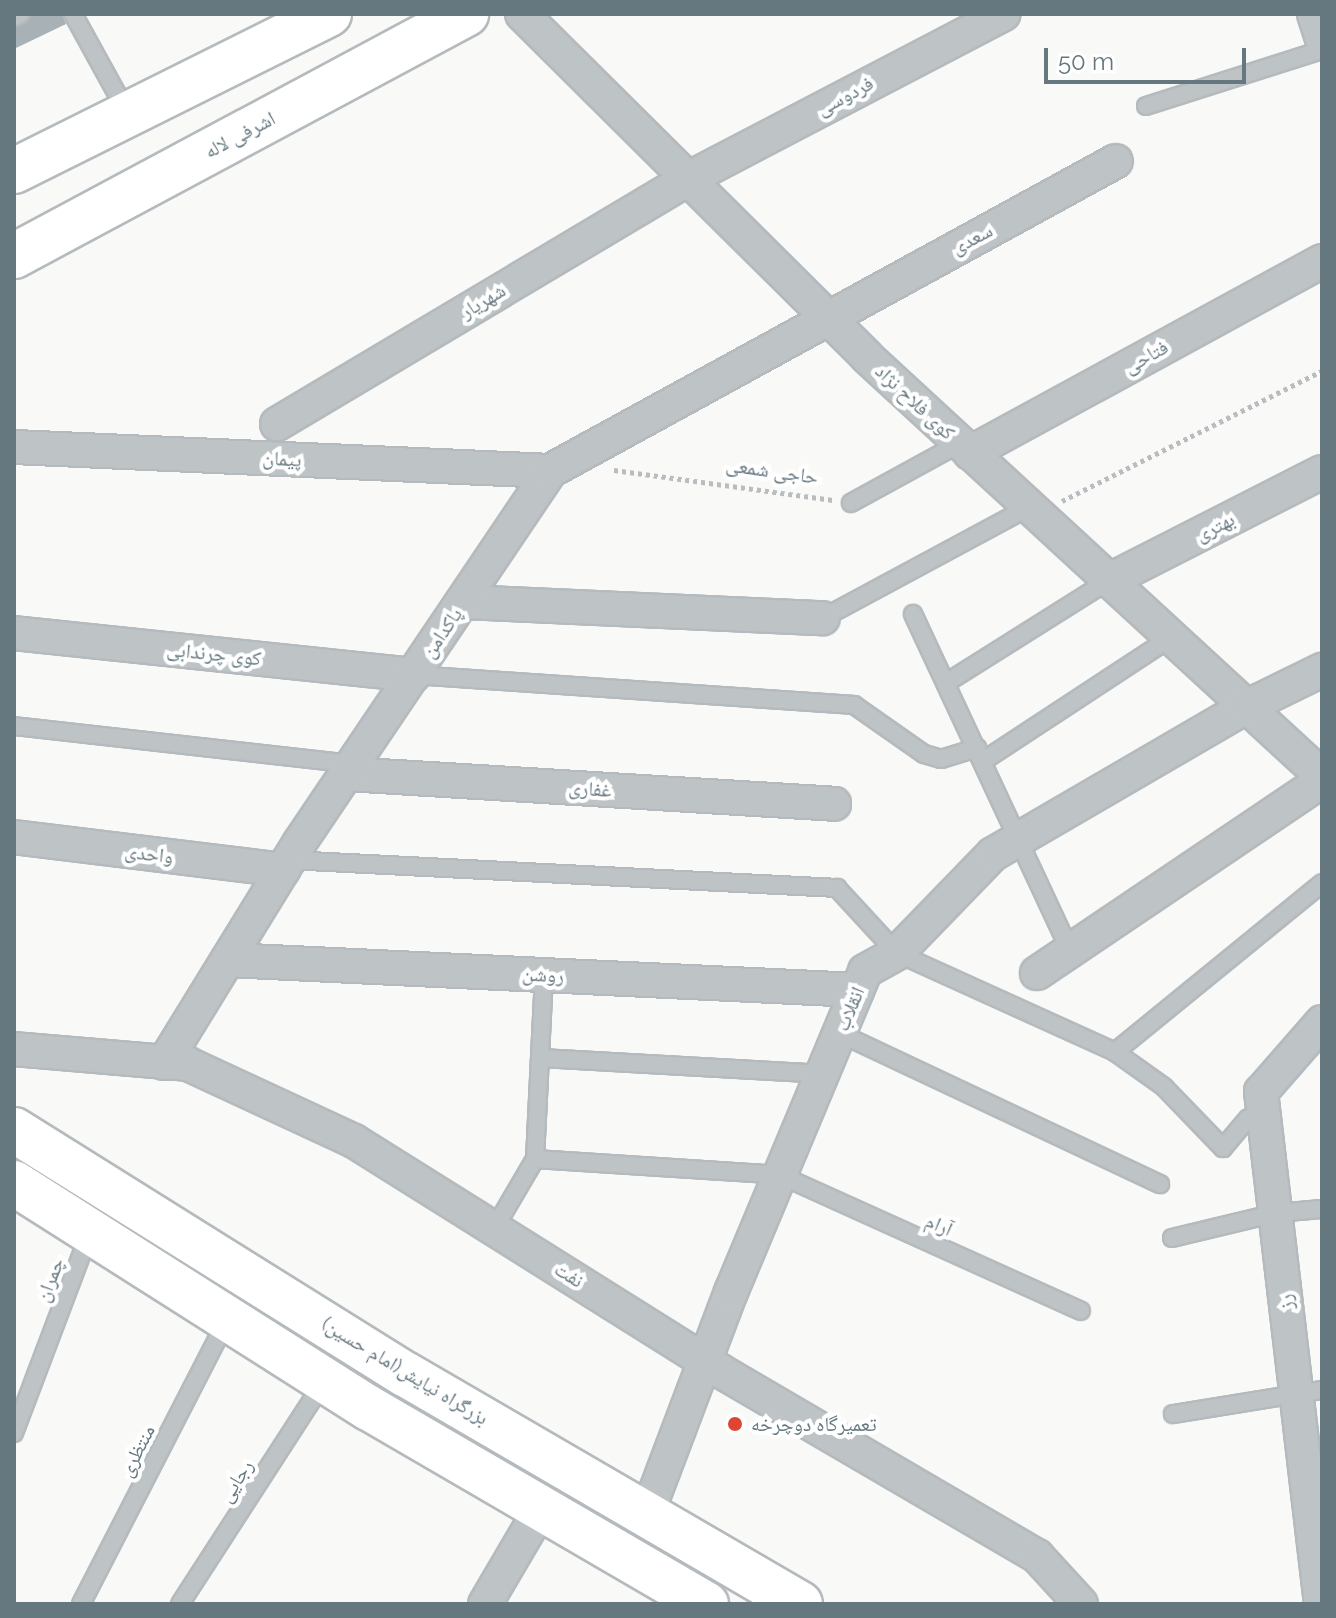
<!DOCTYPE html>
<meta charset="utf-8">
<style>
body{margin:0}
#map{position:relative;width:1336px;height:1618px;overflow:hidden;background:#f9f9f7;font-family:Raleway,"Noto Naskh Arabic",sans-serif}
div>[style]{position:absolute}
.building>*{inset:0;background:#a7b1b6}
.path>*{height:5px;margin-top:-2.5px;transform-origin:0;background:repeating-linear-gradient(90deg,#b9bdbf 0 4px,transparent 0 8px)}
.roads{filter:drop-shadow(2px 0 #b4babd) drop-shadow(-2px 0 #b4babd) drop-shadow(0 2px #b4babd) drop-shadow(0 -2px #b4babd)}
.service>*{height:16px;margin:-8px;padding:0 8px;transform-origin:8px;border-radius:8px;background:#bec4c6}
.minor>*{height:32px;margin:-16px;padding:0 16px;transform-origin:16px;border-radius:16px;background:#bec4c6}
.primary>*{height:44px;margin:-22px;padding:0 22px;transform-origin:22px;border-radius:22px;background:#fff}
.trunk>*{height:44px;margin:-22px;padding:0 22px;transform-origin:22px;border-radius:22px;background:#fff}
.dots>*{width:22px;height:22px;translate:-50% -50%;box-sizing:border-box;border:4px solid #fff;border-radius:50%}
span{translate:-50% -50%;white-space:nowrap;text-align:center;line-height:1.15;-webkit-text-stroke:8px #fff;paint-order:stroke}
.street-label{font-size:20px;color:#657880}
.poi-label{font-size:20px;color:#657880}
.left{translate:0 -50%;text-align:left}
.frame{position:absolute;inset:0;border:16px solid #657880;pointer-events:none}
.scale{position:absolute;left:1044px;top:48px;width:202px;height:36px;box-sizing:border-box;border:4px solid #657880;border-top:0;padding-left:10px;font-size:24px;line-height:28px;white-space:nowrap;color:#657880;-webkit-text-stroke:6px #fff;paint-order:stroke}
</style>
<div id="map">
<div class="building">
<div style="clip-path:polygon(31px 14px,62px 14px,66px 24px,14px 49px,14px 28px)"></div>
</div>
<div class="path">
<div style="left:614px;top:470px;width:221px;rotate:7.8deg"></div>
<div style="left:1062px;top:501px;width:291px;rotate:-26.6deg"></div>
</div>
<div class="roads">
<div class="service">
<div style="left:73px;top:14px;width:114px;rotate:61.2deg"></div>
<div style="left:14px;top:17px;width:7px;rotate:-27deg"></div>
<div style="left:1146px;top:106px;width:185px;rotate:-17.7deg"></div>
<div style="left:851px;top:503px;width:124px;rotate:-28.8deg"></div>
<div style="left:913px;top:614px;width:372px;rotate:65deg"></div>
<div style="left:823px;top:618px;width:234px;rotate:-28.3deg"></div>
<div style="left:414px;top:675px;width:441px;rotate:3.9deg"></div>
<div style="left:854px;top:705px;width:85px;rotate:35deg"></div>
<div style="left:924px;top:754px;width:18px;rotate:16deg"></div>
<div style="left:941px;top:759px;width:38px;rotate:-17deg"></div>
<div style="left:946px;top:683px;width:191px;rotate:-32.2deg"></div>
<div style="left:14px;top:726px;width:341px;rotate:6.4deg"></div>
<div style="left:983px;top:761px;width:224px;rotate:-33.3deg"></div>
<div style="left:289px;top:860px;width:549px;rotate:2.92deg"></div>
<div style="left:837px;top:888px;width:88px;rotate:47.3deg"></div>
<div style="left:897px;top:953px;width:239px;rotate:24.4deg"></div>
<div style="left:1115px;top:1052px;width:60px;rotate:35.5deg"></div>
<div style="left:1164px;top:1087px;width:85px;rotate:46deg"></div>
<div style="left:1223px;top:1148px;width:39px;rotate:-50deg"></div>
<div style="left:839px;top:1033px;width:355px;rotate:25.2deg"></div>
<div style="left:1115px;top:1052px;width:267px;rotate:-39.2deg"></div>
<div style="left:540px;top:1058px;width:282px;rotate:3.2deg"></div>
<div style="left:535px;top:1159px;width:246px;rotate:3.7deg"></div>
<div style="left:780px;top:1175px;width:330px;rotate:24.3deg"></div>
<div style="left:494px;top:1229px;width:81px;rotate:-59.6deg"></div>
<div style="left:535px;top:1159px;width:184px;rotate:-87.2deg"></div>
<div style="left:1172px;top:1238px;width:107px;rotate:-13.5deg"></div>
<div style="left:1276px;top:1213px;width:46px;rotate:-5deg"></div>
<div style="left:1173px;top:1414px;width:151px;rotate:-9.2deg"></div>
<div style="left:14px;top:1433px;width:215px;rotate:-69.3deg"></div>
<div style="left:81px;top:1604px;width:317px;rotate:-62.8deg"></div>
<div style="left:180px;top:1604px;width:265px;rotate:-57.1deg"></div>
</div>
<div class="minor">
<div style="left:522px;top:14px;width:486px;rotate:44.8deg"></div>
<div style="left:867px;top:357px;width:619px;rotate:42.64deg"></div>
<div style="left:1314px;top:14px;width:25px;rotate:72deg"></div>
<div style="left:277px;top:424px;width:478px;rotate:-30.8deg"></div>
<div style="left:688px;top:179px;width:356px;rotate:-27.6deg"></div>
<div style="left:14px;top:447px;width:537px;rotate:2.56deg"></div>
<div style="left:970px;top:453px;width:401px;rotate:-28.6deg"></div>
<div style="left:1108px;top:581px;width:240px;rotate:-27deg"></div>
<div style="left:464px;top:602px;width:359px;rotate:2.6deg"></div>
<div style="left:14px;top:633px;width:402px;rotate:6deg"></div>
<div style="left:347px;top:774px;width:488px;rotate:3.5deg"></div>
<div style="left:14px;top:837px;width:271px;rotate:7deg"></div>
<div style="left:228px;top:960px;width:630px;rotate:2.73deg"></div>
<div style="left:1037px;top:973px;width:344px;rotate:-34deg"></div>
<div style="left:14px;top:1049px;width:175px;rotate:4.9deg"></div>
<div style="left:188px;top:1064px;width:183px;rotate:24.9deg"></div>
<div style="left:354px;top:1141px;width:434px;rotate:32.1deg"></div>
<div style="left:722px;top:1372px;width:365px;rotate:30.3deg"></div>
<div style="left:1037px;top:1556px;width:65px;rotate:47.5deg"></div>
<div style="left:164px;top:1063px;width:259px;rotate:-58.4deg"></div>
<div style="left:300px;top:842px;width:447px;rotate:-56deg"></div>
<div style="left:550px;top:471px;width:645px;rotate:-28.71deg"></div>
<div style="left:647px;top:1514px;width:237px;rotate:-69.3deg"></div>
<div style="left:731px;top:1292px;width:348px;rotate:-67.3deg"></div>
<div style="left:865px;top:971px;width:37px;rotate:-29deg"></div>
<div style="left:897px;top:953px;width:138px;rotate:-45.9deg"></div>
<div style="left:993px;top:854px;width:293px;rotate:-30.2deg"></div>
<div style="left:1246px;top:707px;width:85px;rotate:-26deg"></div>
<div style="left:485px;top:1604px;width:113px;rotate:-59.6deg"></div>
<div style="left:1321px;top:1604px;width:516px;rotate:-96.68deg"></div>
<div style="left:1261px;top:1092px;width:93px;rotate:-48.9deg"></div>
</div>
<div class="primary">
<div style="left:14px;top:171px;width:352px;rotate:-26.5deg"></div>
<div style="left:14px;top:256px;width:513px;rotate:-28.16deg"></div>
</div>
<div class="trunk">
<div style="left:14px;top:1130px;width:461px;rotate:32deg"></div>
<div style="left:405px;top:1374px;width:457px;rotate:30.2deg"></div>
<div style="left:14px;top:1183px;width:420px;rotate:32.4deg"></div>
<div style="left:369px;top:1408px;width:390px;rotate:30.2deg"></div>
</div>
</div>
<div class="dots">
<div style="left:735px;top:1424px;background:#dd4632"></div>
</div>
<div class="street-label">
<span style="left:845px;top:96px;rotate:-28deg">فردوسی</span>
<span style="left:240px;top:135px;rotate:-28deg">اشرفی لاله</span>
<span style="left:972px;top:239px;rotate:-28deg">سعدی</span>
<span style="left:483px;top:301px;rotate:-31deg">شهریار</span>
<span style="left:1146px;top:357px;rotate:-29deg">فتاحی</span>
<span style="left:915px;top:402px;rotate:43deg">کوی فلاح نژاد</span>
<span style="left:282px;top:459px;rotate:3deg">پیمان</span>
<span style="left:772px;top:471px;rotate:8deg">حاجی شمعی</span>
<span style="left:1215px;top:527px;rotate:-27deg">بهتری</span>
<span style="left:442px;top:633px;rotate:-56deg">پاکدامن</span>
<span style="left:214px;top:654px;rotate:6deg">کوی چرندابی</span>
<span style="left:590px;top:789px;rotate:4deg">غفاری</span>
<span style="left:149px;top:854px;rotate:7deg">واحدی</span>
<span style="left:543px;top:975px;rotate:3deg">روشن</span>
<span style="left:850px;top:1009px;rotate:-67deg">انقلاب</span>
<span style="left:939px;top:1225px;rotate:24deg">آرام</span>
<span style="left:569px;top:1275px;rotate:32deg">نفت</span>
<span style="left:50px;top:1280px;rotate:-69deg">چمران</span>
<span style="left:1286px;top:1302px;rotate:-97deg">رز</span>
<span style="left:405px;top:1371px;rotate:31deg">بزرگراه نیایش(امام حسین)</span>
<span style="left:137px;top:1451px;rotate:-63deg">منتظری</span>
<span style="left:236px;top:1481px;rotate:-57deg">رجایی</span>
</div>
<div class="poi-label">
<span class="left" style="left:751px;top:1424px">تعمیرگاه دوچرخه</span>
</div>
<div class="frame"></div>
<div class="scale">50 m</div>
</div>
